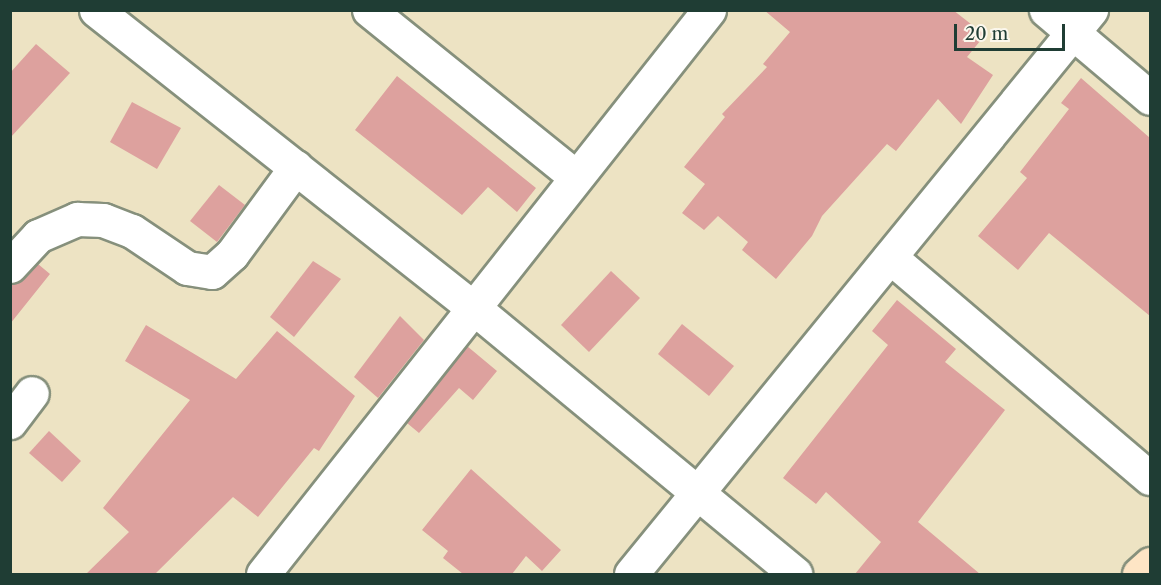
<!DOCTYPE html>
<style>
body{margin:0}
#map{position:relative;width:1161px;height:585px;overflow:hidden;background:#ede3c3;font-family:"Libre Caslon Text",serif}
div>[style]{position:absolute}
.building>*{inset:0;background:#dda19e}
.roads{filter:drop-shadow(2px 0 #86907c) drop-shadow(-2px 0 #86907c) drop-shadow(0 2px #86907c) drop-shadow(0 -2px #86907c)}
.street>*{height:33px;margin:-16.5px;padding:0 16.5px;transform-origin:16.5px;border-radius:16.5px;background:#fff}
.secondary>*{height:33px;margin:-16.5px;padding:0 16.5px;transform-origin:16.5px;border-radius:16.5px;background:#fee5c5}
span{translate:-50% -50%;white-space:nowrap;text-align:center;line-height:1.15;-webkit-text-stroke:4.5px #fbf7ec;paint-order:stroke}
.frame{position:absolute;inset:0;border:12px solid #1f3d34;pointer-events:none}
.scale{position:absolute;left:954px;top:24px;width:111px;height:27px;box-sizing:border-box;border:3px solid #1f3d34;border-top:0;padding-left:8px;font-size:18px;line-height:21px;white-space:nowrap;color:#1f3d34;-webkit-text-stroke:4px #fbf7ec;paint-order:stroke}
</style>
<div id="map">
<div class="building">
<div style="clip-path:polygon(764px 10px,953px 10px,985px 35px,967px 57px,993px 75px,961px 124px,938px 99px,896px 151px,887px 144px,822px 216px,812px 236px,776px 279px,742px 250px,748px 242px,718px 216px,704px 230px,682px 213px,705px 184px,684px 167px,725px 117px,722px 114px,767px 67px,763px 64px,790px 32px)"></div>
<div style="clip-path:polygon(36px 44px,70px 73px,10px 138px,10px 73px)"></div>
<div style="clip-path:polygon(397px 76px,536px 188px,517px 212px,488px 187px,462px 215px,355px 130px)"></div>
<div style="clip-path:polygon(1081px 78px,1150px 138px,1150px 316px,1049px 233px,1018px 270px,978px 236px,1027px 178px,1020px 172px,1069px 109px,1061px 103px)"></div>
<div style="clip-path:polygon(132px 102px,181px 128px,157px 169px,110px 142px)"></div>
<div style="clip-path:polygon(219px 185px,245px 205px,217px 242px,190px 221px)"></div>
<div style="clip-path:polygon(313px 261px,341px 279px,294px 337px,270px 317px)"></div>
<div style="clip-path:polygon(38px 264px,50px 274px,10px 324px,10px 284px,23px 279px)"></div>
<div style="clip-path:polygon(611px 271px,640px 298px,589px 352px,561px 325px)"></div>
<div style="clip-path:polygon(897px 300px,956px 349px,945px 362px,1005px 410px,918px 522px,980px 574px,855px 574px,881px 542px,826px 492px,816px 504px,783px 478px,888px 345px,872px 331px)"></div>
<div style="clip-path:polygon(400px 316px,424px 340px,378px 398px,354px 377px)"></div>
<div style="clip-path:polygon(682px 324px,734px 366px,709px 396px,658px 354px)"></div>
<div style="clip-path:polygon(146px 325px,236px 379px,277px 331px,355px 396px,319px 451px,314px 448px,258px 517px,233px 497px,155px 574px,86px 574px,129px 532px,103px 508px,190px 400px,125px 361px)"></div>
<div style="clip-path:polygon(467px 346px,497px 371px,473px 400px,459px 388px,419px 433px,407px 423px)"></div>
<div style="clip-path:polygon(49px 431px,81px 461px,62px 482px,29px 453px)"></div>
<div style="clip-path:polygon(471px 469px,561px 550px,542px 571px,526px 556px,512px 574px,463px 574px,443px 558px,448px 551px,422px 530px)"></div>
</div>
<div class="roads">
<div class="street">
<div style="left:96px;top:10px;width:481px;rotate:38.3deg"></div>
<div style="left:474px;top:308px;width:417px;rotate:39.6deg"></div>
<div style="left:369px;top:10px;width:266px;rotate:38.9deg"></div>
<div style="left:1046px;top:10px;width:136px;rotate:40.2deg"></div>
<div style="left:890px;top:257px;width:341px;rotate:40.4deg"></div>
<div style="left:10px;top:266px;width:41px;rotate:-47deg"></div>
<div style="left:38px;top:236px;width:43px;rotate:-23.6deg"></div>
<div style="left:77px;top:219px;width:26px;rotate:2deg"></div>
<div style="left:103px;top:220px;width:31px;rotate:21deg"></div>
<div style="left:132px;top:231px;width:66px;rotate:33.9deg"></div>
<div style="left:187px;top:268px;width:25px;rotate:9deg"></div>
<div style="left:212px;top:272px;width:27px;rotate:-42deg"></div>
<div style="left:232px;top:254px;width:108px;rotate:-53.7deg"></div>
<div style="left:10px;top:422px;width:36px;rotate:-53deg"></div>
<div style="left:263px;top:574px;width:719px;rotate:-51.66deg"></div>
<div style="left:631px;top:574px;width:728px;rotate:-50.8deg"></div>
</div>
<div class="secondary">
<div style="left:1139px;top:574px;width:15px;rotate:-42deg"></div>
</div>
</div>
<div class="frame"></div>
<div class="scale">20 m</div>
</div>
